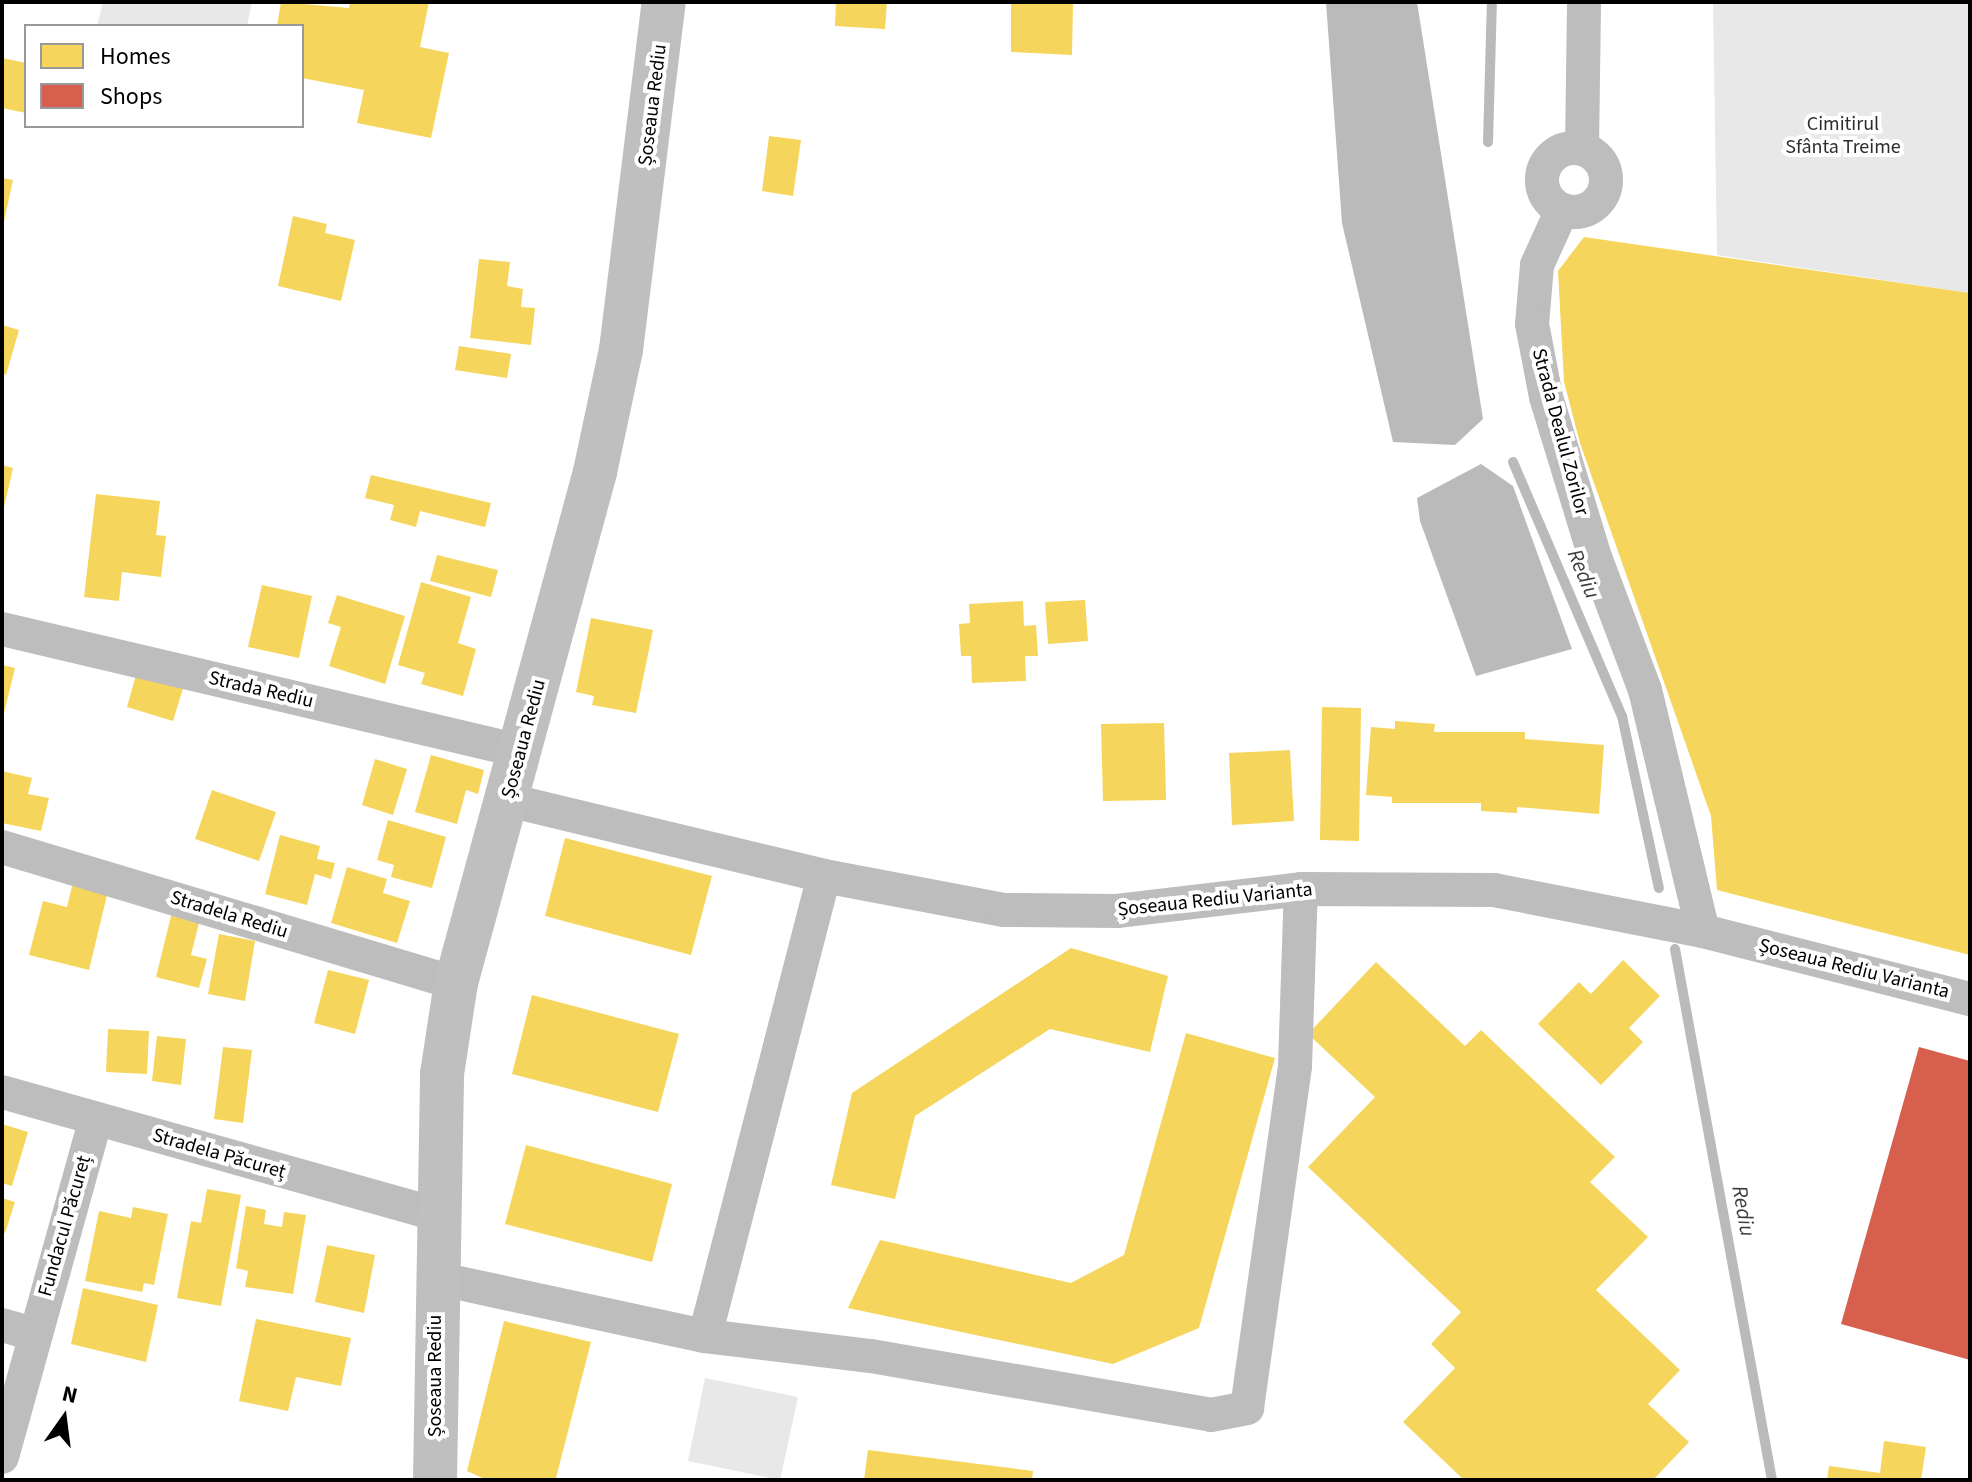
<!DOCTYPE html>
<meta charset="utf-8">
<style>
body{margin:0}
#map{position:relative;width:1972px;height:1482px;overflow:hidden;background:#fff;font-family:"Source Sans 3",sans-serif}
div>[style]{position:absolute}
.green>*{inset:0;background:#e8e8e8}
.water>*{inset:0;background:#bababa}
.homes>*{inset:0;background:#f6d55c}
.shops>*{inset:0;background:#d6604d}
.stream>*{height:10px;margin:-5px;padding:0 5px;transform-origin:5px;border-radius:5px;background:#bababa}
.street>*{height:34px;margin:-17px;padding:0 17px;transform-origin:17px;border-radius:17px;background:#bdbdbd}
.street>.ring{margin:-17px;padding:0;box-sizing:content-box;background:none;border:34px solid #bdbdbd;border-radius:50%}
.secondary>*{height:44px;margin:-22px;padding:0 22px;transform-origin:22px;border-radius:22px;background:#bfbfbf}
span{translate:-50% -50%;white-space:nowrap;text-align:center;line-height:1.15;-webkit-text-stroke:8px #fff;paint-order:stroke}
.street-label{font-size:20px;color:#000}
.park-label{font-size:20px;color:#2d2d2d}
.water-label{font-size:22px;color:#3e3e3e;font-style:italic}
.frame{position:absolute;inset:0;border:4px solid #000;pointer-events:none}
.legend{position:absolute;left:24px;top:24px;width:280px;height:104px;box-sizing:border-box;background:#fff;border:2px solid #999;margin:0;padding:10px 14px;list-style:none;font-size:24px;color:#000}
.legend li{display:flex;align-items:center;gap:16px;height:40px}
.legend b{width:40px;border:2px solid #999}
.north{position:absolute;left:24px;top:1378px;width:80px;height:80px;-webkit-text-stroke:6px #fff;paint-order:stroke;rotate:14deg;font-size:22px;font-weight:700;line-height:32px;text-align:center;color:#000}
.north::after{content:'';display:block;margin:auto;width:28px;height:36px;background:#000;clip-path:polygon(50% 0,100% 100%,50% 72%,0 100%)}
</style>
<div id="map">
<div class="green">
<div style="clip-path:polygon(103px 2px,252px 2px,247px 26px,97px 26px)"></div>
<div style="clip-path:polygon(1713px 2px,1970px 2px,1970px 293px,1717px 255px)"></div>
<div style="clip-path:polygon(705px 1378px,798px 1397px,780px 1480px,688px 1461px)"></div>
</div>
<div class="water">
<div style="clip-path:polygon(1326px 2px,1417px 2px,1483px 419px,1455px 445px,1393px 442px,1342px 223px)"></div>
<div style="clip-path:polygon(1481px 464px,1513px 486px,1572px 649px,1476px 676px,1420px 521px,1417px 498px)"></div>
</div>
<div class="homes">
<div style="clip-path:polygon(281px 2px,349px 8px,350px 2px,429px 2px,420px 47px,449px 53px,431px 138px,357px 123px,364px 90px,302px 78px,302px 26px,277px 26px)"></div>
<div style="clip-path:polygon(836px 2px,887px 2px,885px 29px,835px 26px)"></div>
<div style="clip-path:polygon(1011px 2px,1073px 2px,1072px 55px,1011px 52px)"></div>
<div style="clip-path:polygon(2px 58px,26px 63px,26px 113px,2px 108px)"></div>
<div style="clip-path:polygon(769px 136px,801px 140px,793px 196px,762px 191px)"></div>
<div style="clip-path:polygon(2px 178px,13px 180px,3px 226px,2px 226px)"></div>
<div style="clip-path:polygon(293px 216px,327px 224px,325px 233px,355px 240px,341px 301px,278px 286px)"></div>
<div style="clip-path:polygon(1584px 237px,1970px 293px,1970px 955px,1717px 890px,1711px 816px,1580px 443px,1564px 382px,1558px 271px)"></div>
<div style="clip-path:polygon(479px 259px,510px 262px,507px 286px,523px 289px,521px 307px,535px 308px,531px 345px,470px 338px)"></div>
<div style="clip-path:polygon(2px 325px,19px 330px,6px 375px,2px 373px)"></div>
<div style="clip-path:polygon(459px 346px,511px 354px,507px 378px,455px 370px)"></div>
<div style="clip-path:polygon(2px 465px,13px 468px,3px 512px,2px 512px)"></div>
<div style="clip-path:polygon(371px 475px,491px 503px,485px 527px,420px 511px,416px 527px,390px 520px,394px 505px,365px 498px)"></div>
<div style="clip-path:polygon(96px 494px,160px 501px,156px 535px,166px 536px,161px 577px,122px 572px,119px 601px,84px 597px)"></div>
<div style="clip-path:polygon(437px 555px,498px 570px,491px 597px,430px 581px)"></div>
<div style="clip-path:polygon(421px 582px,471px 597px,458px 643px,476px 649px,463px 696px,421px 684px,425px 673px,398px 665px)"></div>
<div style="clip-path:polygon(262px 585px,312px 596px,299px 658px,248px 647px)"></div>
<div style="clip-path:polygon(337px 595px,405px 616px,385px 684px,329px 666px,341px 627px,328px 623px)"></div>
<div style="clip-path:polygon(1085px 600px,1088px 641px,1048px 644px,1045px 602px)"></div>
<div style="clip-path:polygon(1023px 601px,1024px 626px,1036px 625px,1038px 656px,1025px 656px,1026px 681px,972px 683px,971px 656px,961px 656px,959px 624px,970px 623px,969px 604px)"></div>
<div style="clip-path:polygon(591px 618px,653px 630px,636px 713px,592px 705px,594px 696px,576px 692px)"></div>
<div style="clip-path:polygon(2px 665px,15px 668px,3px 717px,2px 717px)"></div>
<div style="clip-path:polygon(138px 668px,185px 682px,173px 721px,127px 707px)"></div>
<div style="clip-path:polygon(1322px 707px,1361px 708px,1359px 841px,1320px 840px)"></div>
<div style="clip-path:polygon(1395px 721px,1435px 724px,1434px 732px,1525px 732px,1525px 739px,1604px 745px,1599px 814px,1517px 807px,1517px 813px,1481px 811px,1481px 803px,1392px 803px,1392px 797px,1366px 795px,1371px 727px,1395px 729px)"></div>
<div style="clip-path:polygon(1164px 723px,1166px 800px,1103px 801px,1101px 724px)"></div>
<div style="clip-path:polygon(1290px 750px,1294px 821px,1232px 825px,1229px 753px)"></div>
<div style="clip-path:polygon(431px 755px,484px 770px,478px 794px,466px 790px,457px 824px,415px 812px)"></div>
<div style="clip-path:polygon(375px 759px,407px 769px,393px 815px,362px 805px)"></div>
<div style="clip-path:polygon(2px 771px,32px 778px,28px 794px,49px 798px,41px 831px,2px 823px)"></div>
<div style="clip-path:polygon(212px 790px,276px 812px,259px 861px,195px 839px)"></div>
<div style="clip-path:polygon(388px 820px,446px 837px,432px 888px,391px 877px,394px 865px,377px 860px)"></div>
<div style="clip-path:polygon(280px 835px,320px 846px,317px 859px,335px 863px,331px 879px,315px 874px,307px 905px,265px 894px)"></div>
<div style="clip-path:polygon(565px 838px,712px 876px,691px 955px,545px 916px)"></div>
<div style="clip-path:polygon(347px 867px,387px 879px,383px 893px,410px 901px,397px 943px,331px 923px)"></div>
<div style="clip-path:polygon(73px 882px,108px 891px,89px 970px,29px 955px,43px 901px,67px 907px)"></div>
<div style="clip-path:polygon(173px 908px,201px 915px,191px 955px,207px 959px,199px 988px,156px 977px)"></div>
<div style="clip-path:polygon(219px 934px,255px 941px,245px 1001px,208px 994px)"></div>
<div style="clip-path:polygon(1071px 948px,1168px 976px,1150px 1052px,1050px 1029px,915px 1116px,895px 1199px,831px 1185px,852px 1093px)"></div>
<div style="clip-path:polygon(1623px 960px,1660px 996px,1629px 1028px,1643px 1042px,1601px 1085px,1538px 1024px,1579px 982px,1591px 994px)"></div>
<div style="clip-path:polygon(1376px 962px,1465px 1046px,1481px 1030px,1615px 1157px,1590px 1182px,1648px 1237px,1596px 1290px,1680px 1370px,1648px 1404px,1689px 1442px,1653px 1480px,1464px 1480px,1403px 1422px,1455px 1368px,1431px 1344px,1461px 1312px,1308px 1167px,1375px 1097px,1308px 1034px)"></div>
<div style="clip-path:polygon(328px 970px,369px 980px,355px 1034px,314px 1023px)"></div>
<div style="clip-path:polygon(532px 995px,679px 1034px,658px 1112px,512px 1074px)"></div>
<div style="clip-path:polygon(108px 1029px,149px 1031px,147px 1074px,106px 1072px)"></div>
<div style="clip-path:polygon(1186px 1033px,1275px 1058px,1199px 1328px,1113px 1364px,848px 1308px,880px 1240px,1071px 1283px,1124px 1255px)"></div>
<div style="clip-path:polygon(157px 1036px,186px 1039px,181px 1085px,152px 1081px)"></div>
<div style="clip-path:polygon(223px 1047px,252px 1050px,243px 1123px,214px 1119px)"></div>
<div style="clip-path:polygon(2px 1124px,28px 1132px,12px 1186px,2px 1183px)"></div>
<div style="clip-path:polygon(526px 1145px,672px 1184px,652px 1262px,505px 1224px)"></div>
<div style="clip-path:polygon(207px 1189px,241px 1195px,221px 1306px,177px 1298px,191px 1221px,201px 1223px)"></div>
<div style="clip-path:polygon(2px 1198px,15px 1202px,5px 1233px,2px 1232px)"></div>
<div style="clip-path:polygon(246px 1206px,266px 1210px,264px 1224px,282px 1227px,284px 1212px,306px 1215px,293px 1294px,245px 1287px,248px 1271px,236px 1268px)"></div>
<div style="clip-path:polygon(133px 1207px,168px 1214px,154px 1285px,144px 1283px,142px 1292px,85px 1281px,99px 1211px,131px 1218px)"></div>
<div style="clip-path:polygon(327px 1245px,375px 1255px,364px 1313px,315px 1302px)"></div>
<div style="clip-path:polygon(83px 1288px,158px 1305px,146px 1362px,71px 1344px)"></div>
<div style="clip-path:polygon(256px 1319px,351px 1338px,341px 1386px,296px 1377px,288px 1411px,239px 1401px)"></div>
<div style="clip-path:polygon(504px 1321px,591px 1342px,556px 1478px,562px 1480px,487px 1480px,467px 1471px)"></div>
<div style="clip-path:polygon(1884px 1441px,1926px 1447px,1921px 1480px,1827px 1480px,1829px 1466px,1880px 1473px)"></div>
<div style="clip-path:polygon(868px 1450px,1033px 1471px,1032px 1480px,864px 1480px)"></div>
</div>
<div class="shops">
<div style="clip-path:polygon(1919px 1047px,1970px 1061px,1970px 1360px,1841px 1324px)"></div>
</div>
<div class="stream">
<div style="left:1488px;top:142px;width:140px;rotate:-88.4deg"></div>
<div style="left:1513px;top:462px;width:276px;rotate:66.8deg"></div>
<div style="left:1622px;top:716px;width:176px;rotate:77.9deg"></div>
<div style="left:1675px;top:949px;width:540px;rotate:79.65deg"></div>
</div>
<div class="street">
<div class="ring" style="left:1542px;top:148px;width:30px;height:30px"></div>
<div style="left:1582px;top:149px;width:147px;rotate:-89.2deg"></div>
<div style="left:1562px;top:210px;width:60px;rotate:114.4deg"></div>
<div style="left:1537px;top:265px;width:59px;rotate:94.8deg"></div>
<div style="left:1532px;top:324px;width:74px;rotate:79.1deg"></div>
<div style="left:1546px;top:397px;width:167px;rotate:73deg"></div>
<div style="left:1595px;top:557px;width:142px;rotate:69.4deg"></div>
<div style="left:1645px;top:690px;width:248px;rotate:76.5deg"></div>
<div style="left:2px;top:629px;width:532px;rotate:13.25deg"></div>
<div style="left:508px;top:800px;width:325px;rotate:13.5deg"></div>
<div style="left:824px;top:876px;width:183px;rotate:10.7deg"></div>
<div style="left:1004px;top:910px;width:113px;rotate:0.5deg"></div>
<div style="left:1117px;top:911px;width:185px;rotate:-6.8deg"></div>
<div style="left:1301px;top:889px;width:193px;rotate:0.3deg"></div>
<div style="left:1494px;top:890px;width:213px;rotate:11.1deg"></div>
<div style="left:1703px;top:931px;width:276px;rotate:14.3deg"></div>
<div style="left:2px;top:847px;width:474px;rotate:16.7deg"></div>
<div style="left:2px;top:1092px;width:451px;rotate:15.7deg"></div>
<div style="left:436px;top:1278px;width:275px;rotate:12.2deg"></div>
<div style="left:705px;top:1336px;width:475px;rotate:-75.5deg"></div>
<div style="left:2px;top:1325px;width:33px;rotate:16deg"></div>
<div style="left:705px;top:1336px;width:167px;rotate:6.9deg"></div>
<div style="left:871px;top:1356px;width:345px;rotate:9.8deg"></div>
<div style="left:1211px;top:1415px;width:37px;rotate:-11deg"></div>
<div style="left:1247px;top:1408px;width:345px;rotate:-82deg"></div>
<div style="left:1295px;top:1066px;width:177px;rotate:-88.1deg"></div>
<div style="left:2px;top:1457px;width:351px;rotate:-74.5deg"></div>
</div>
<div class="secondary">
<div style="left:435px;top:1480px;width:406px;rotate:-89deg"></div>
<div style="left:442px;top:1074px;width:92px;rotate:-81.3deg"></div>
<div style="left:456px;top:983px;width:530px;rotate:-74.78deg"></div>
<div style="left:595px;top:472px;width:125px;rotate:-78deg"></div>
<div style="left:621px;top:350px;width:351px;rotate:-83deg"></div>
</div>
<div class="street-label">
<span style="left:653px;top:105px;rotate:-83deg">Șoseaua Rediu</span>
<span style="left:1560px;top:432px;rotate:75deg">Strada Dealul Zorilor</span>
<span style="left:261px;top:690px;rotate:13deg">Strada Rediu</span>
<span style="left:524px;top:739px;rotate:-75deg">Șoseaua Rediu</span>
<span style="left:1215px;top:900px;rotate:-6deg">Șoseaua Rediu Varianta</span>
<span style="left:229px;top:915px;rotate:17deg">Stradela Rediu</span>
<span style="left:1854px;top:969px;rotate:14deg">Șoseaua Rediu Varianta</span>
<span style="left:219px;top:1154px;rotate:16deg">Stradela Păcureț</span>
<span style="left:65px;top:1226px;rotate:-74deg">Fundacul Păcureț</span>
<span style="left:435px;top:1376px;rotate:-90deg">Șoseaua Rediu</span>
</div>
<div class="park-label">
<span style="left:1843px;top:136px">Cimitirul<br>Sfânta Treime</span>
</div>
<div class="water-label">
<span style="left:1583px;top:574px;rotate:67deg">Rediu</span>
<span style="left:1743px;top:1211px;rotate:80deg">Rediu</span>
</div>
<div class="frame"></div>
<ul class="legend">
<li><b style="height:22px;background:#f6d55c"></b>Homes</li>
<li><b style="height:22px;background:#d6604d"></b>Shops</li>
</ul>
<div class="north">N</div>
</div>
